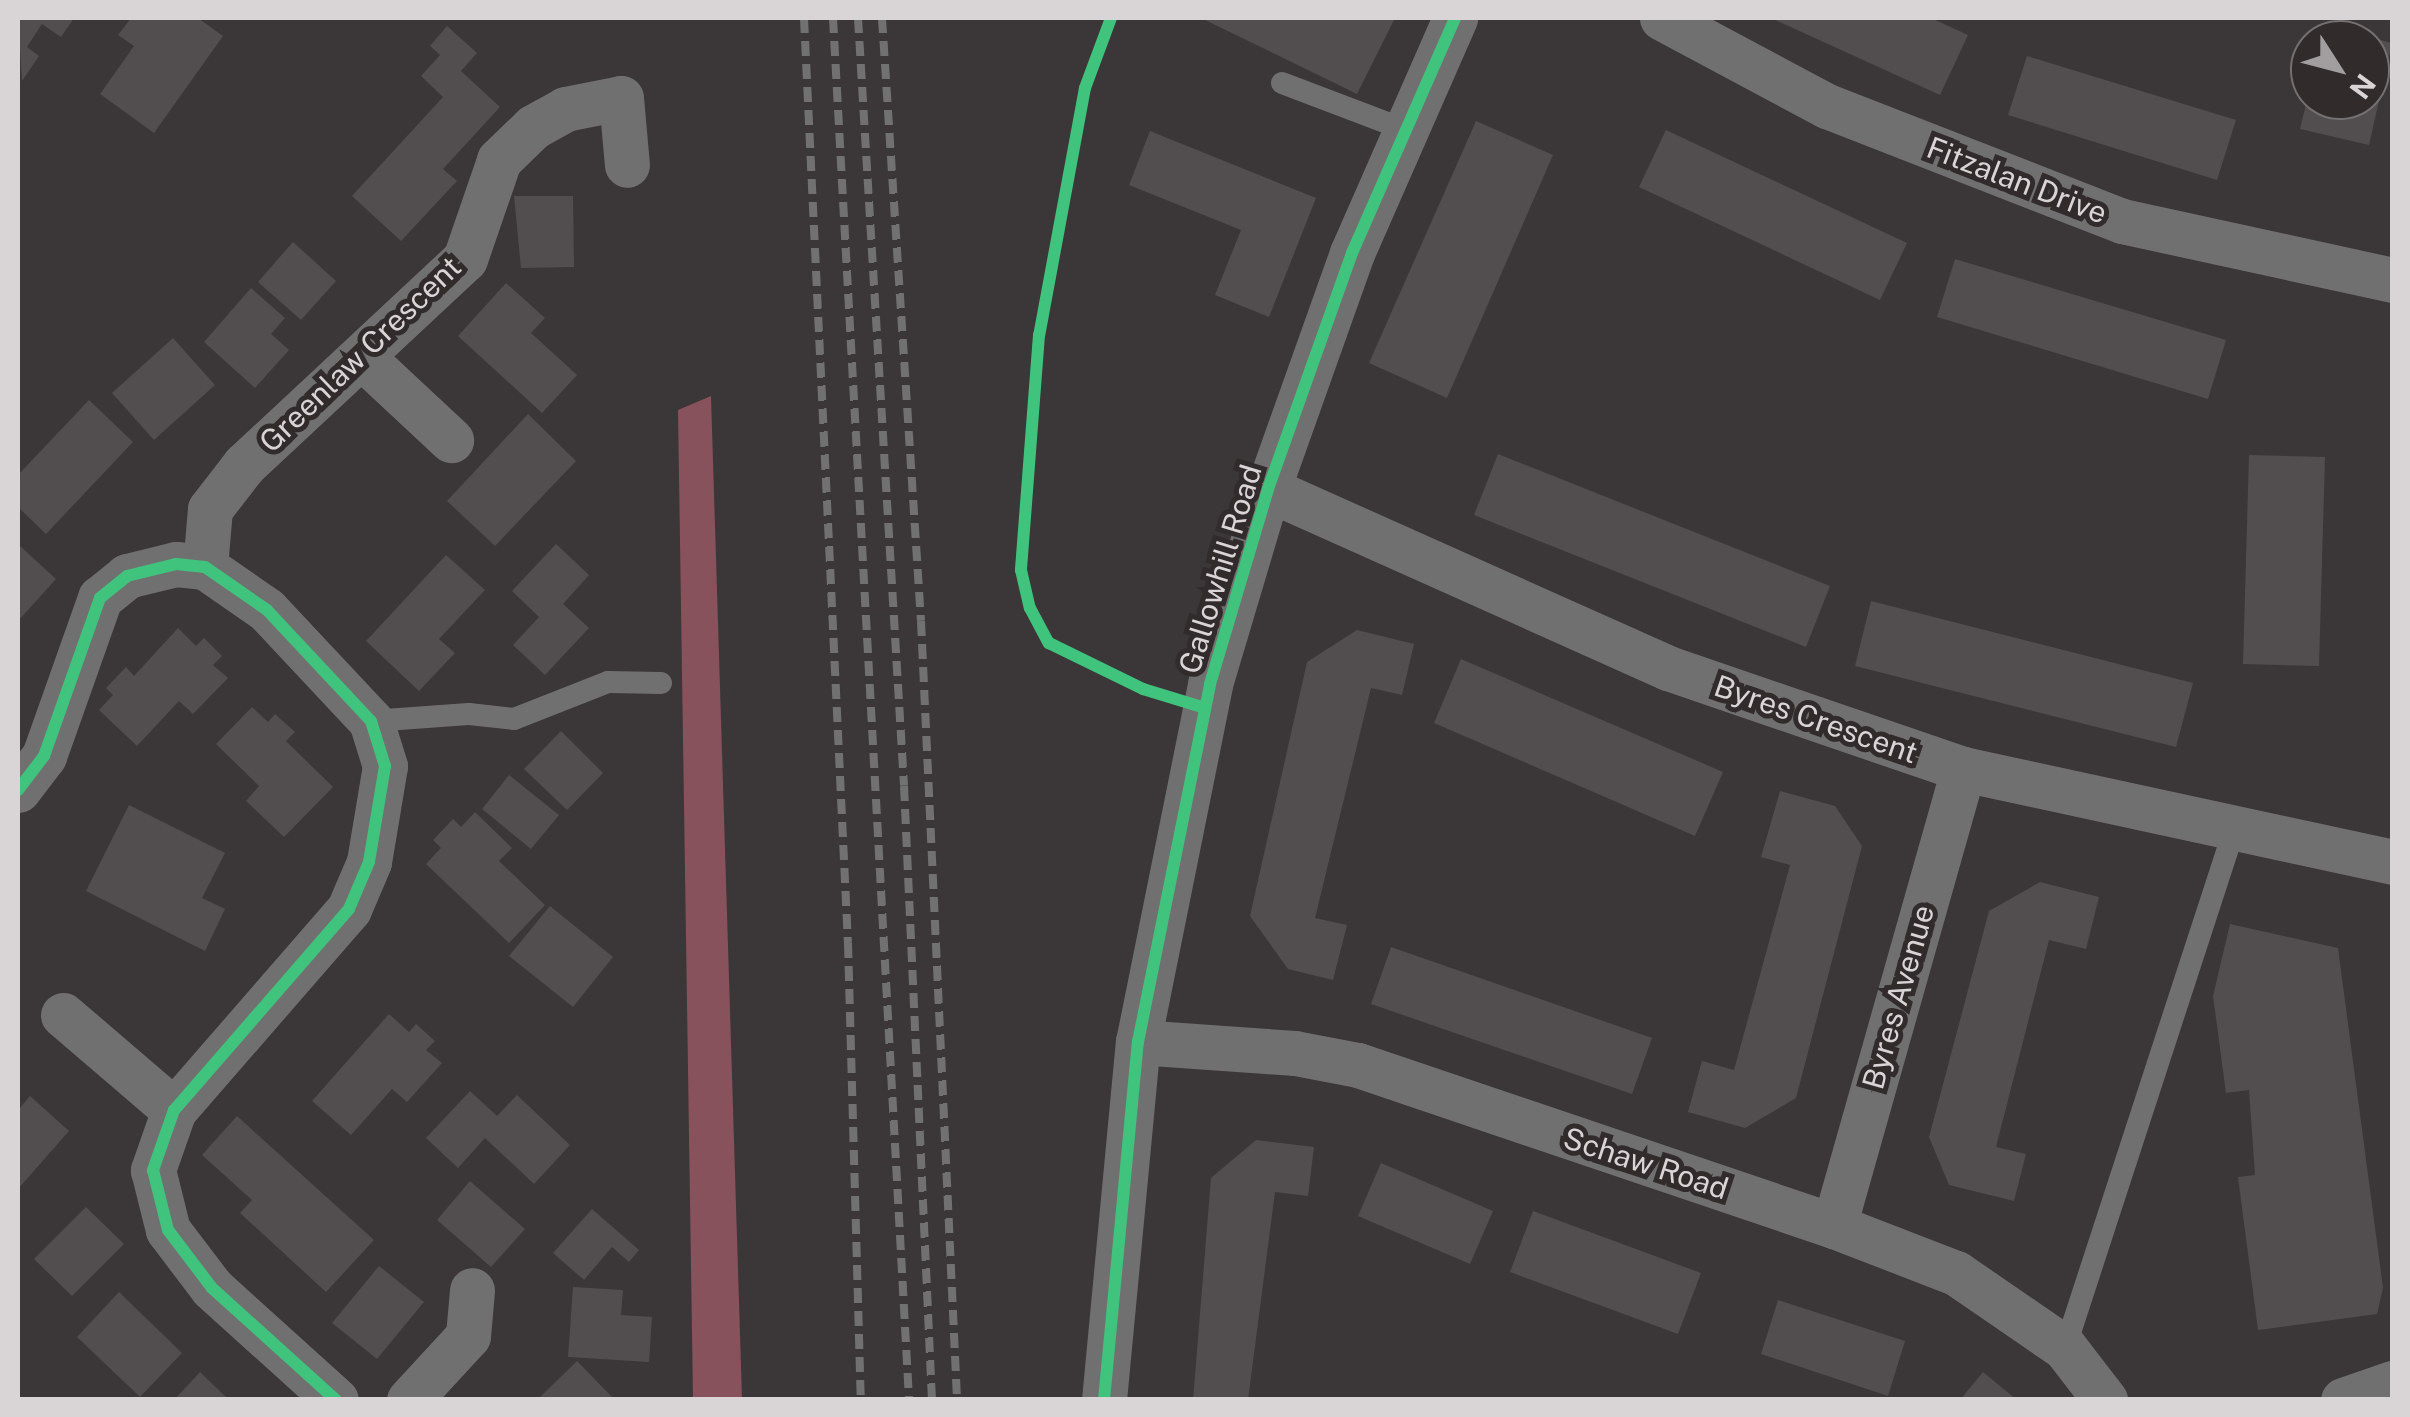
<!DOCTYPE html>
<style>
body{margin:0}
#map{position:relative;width:2410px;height:1417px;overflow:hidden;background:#3b3637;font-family:"Public Sans",sans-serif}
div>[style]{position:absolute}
.forest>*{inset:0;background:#87525b}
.building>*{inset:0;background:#524e4f}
.lane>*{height:22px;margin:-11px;padding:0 11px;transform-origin:11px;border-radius:11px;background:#717070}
.street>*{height:45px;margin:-22.5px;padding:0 22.5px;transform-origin:22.5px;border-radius:22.5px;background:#717070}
.rail>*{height:8px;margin-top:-4px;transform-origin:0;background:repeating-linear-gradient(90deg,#727171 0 15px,transparent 0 23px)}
.cycleway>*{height:12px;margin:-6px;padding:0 6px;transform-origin:6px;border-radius:6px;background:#40c37c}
span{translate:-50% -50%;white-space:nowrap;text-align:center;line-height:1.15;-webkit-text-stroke:10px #312b2c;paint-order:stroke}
.street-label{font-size:30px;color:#d9d5d6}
.frame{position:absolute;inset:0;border:20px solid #d9d5d6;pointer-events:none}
.north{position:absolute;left:2290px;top:20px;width:100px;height:100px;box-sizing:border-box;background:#312b2c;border:2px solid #746f70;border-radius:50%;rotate:126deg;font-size:28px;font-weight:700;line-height:40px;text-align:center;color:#d9d5d6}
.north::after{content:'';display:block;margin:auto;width:35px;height:45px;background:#a29d9e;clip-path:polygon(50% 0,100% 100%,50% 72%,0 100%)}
</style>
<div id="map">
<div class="forest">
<div style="clip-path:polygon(711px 396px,742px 1399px,742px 1400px,693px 1399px,678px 410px)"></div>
</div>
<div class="building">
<div style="clip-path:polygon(18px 18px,74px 18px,61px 37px,42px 24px,27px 47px,39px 56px,22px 81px)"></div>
<div style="clip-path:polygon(131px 18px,198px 18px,223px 36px,154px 133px,100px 94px,134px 46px,118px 35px)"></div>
<div style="clip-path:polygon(1201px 18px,1395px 18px,1357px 94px)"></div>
<div style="clip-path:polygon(1771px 18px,1931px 18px,1968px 35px,1940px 95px)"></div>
<div style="clip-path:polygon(447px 26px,477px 53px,461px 71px,500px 107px,443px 169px,457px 181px,401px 241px,352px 196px,443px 97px,421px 76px,440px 55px,430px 46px)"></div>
<div style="clip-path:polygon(2325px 26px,2392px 43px,2369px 145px,2300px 129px,2309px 92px,2310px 100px,2370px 100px,2370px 40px,2321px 40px)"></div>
<div style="clip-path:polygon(2027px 56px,2236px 120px,2217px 180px,2008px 115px)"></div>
<div style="clip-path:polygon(1476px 121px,1553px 155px,1447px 398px,1369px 363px)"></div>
<div style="clip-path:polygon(1666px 130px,1907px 243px,1880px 300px,1639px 187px)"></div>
<div style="clip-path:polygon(1150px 131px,1316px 198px,1269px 317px,1215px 295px,1241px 230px,1129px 185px)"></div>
<div style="clip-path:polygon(514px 196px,573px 196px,574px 267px,521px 268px)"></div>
<div style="clip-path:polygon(293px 242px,336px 281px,301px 320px,258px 282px)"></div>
<div style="clip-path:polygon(1955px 259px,2226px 340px,2208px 399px,1937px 317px)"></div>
<div style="clip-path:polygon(506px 283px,545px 318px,531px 333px,577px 375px,542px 413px,458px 336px)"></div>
<div style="clip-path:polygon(251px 288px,285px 318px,271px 334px,289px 350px,255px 388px,204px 342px)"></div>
<div style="clip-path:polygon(173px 338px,215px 385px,154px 440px,112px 393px)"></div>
<div style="clip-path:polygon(89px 400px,133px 442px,46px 534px,18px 507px,18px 475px)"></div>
<div style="clip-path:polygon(528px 414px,576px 461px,495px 546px,447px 501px)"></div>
<div style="clip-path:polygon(1498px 454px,1830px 586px,1806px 647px,1474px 515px)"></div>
<div style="clip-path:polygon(2249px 455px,2325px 457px,2319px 666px,2243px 664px)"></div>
<div style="clip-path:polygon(556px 544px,589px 575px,563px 604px,589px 628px,545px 675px,513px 645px,539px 617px,512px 591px)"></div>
<div style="clip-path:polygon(19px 545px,56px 579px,18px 621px,18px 547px)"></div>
<div style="clip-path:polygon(446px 555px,485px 590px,439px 639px,455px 653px,419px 691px,366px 641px)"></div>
<div style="clip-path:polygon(1871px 601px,2193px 683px,2176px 747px,1855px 666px)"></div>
<div style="clip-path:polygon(178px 628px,196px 646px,204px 638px,222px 656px,213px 665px,228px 678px,193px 714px,179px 701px,137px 746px,99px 710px,113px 695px,106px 688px,126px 667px,134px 676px)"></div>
<div style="clip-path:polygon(1357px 630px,1414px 644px,1402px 695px,1371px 688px,1315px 918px,1347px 925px,1333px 980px,1288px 969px,1250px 916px,1307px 662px)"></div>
<div style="clip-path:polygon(1461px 659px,1723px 772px,1695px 836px,1434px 723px)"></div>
<div style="clip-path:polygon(252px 707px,268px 722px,275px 714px,295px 732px,286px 741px,333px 787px,284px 837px,246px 801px,259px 786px,216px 744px)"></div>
<div style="clip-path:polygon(561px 731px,603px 773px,567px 810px,524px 769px)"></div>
<div style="clip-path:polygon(509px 775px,559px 815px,531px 849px,482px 809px)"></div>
<div style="clip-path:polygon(1780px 791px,1835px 806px,1862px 846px,1796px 1098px,1745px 1128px,1688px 1112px,1702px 1061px,1734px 1070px,1790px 865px,1761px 857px)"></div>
<div style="clip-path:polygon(129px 805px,225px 853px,202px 898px,225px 909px,205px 951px,86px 891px)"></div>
<div style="clip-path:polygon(475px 812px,512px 848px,499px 861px,545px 905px,509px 943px,426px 864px,441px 848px,433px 840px,453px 819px,461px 827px)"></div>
<div style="clip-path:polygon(2040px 882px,2099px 897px,2086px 949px,2049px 940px,1996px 1147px,2026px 1154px,2014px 1201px,1949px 1185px,1929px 1137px,1989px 911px)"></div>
<div style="clip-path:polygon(550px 906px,613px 957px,573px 1007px,509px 956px)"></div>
<div style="clip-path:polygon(2230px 924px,2338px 948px,2383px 1288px,2377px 1314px,2258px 1330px,2238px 1177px,2255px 1175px,2249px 1090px,2226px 1093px,2213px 996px)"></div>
<div style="clip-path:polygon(1391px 947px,1652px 1038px,1632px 1094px,1371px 1004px)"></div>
<div style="clip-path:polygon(389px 1014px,409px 1032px,416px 1024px,435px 1041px,426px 1050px,442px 1063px,407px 1102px,392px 1089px,351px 1135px,312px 1101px)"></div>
<div style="clip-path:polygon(470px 1091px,497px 1116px,517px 1095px,570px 1145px,534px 1184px,485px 1138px,458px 1168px,426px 1138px)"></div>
<div style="clip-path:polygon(30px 1096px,69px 1131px,18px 1189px,18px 1110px)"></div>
<div style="clip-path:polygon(237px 1116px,374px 1240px,326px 1292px,240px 1213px,252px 1200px,202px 1155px)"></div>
<div style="clip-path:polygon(1256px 1140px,1314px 1147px,1308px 1196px,1275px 1192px,1248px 1400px,1193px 1400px,1211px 1178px)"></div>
<div style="clip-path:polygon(1381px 1163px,1493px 1211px,1470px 1264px,1358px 1216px)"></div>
<div style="clip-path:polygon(470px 1181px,525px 1229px,491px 1267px,437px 1220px)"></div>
<div style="clip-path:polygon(86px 1207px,124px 1244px,72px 1296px,34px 1259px)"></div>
<div style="clip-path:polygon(592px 1209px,639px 1250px,629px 1262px,612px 1247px,584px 1280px,553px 1253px)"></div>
<div style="clip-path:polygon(1533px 1211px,1701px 1273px,1678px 1334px,1510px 1272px)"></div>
<div style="clip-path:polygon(379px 1266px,424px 1302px,377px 1359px,332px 1323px)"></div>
<div style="clip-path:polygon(573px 1287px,623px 1290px,621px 1315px,652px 1317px,649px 1362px,568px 1357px)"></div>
<div style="clip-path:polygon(119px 1292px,182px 1353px,140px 1397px,77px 1337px)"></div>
<div style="clip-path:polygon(1778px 1300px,1905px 1341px,1888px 1396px,1761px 1354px)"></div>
<div style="clip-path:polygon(577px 1361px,615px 1400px,537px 1400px)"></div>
<div style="clip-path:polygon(200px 1372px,229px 1400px,174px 1400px)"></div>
<div style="clip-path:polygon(1983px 1372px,2017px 1400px,1960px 1400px)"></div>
</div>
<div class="lane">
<div style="left:1282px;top:83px;width:129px;rotate:20.8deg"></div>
<div style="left:371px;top:721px;width:98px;rotate:-4.1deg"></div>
<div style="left:469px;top:714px;width:45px;rotate:6.3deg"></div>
<div style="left:514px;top:719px;width:101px;rotate:-21.5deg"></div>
<div style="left:608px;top:682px;width:53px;rotate:1.1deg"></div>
<div style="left:2065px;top:1348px;width:545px;rotate:-71.93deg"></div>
</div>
<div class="street">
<div style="left:1662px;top:18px;width:187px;rotate:28.1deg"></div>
<div style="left:1827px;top:106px;width:317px;rotate:21.3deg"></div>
<div style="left:2122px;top:221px;width:276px;rotate:12.3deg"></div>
<div style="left:362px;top:357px;width:122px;rotate:43deg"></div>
<div style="left:1268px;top:489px;width:438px;rotate:24.1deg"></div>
<div style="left:1668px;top:668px;width:312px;rotate:18.9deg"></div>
<div style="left:1963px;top:769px;width:439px;rotate:12.2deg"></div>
<div style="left:205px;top:567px;width:58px;rotate:-85.1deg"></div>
<div style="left:210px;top:509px;width:56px;rotate:-52.3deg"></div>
<div style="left:244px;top:465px;width:302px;rotate:-43deg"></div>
<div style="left:465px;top:259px;width:105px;rotate:-71deg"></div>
<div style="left:499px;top:160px;width:47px;rotate:-44.1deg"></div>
<div style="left:533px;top:127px;width:37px;rotate:-29deg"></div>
<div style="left:565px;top:109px;width:57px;rotate:-11.1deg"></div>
<div style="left:621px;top:98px;width:67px;rotate:84.9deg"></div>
<div style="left:18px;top:790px;width:43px;rotate:-52.6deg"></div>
<div style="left:44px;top:756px;width:168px;rotate:-70.5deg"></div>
<div style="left:100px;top:598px;width:35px;rotate:-39deg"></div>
<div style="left:127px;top:576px;width:50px;rotate:-13.8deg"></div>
<div style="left:176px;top:564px;width:29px;rotate:6deg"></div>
<div style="left:205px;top:567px;width:75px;rotate:34.7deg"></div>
<div style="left:267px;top:610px;width:152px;rotate:46.9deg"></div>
<div style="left:371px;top:721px;width:47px;rotate:72.7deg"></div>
<div style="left:385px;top:766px;width:97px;rotate:99.5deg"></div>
<div style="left:369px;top:862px;width:51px;rotate:113.1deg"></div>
<div style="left:349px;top:909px;width:267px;rotate:131deg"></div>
<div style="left:174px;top:1110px;width:64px;rotate:109.3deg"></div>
<div style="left:153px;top:1170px;width:62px;rotate:76deg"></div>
<div style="left:168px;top:1230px;width:73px;rotate:52.8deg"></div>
<div style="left:212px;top:1288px;width:167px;rotate:42.1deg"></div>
<div style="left:63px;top:1015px;width:146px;rotate:40.6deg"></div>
<div style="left:1138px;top:1042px;width:157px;rotate:4deg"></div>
<div style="left:1295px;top:1053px;width:64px;rotate:10.8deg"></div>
<div style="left:1358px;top:1065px;width:502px;rotate:18.69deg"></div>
<div style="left:1834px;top:1226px;width:131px;rotate:21.1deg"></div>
<div style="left:1956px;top:1273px;width:132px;rotate:34.5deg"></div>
<div style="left:2065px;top:1348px;width:66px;rotate:52.4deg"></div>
<div style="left:1834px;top:1226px;width:475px;rotate:-74.2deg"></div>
<div style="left:409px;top:1400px;width:87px;rotate:-47.3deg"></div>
<div style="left:468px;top:1336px;width:46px;rotate:-85deg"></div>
<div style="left:1104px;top:1400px;width:360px;rotate:-84.6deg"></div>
<div style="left:1138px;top:1042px;width:365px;rotate:-78.6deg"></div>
<div style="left:1210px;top:684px;width:203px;rotate:-73.4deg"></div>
<div style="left:1268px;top:489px;width:251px;rotate:-70.4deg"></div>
<div style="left:1352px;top:253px;width:257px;rotate:-66.3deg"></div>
<div style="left:2343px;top:1400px;width:52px;rotate:-19.1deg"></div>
</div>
<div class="rail">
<div style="left:804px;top:18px;width:926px;rotate:87.28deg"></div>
<div style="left:848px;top:943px;width:457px;rotate:88.4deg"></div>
<div style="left:833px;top:18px;width:1384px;rotate:86.85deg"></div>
<div style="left:858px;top:18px;width:769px;rotate:86.57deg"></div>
<div style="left:904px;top:786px;width:615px;rotate:87.39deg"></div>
<div style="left:882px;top:18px;width:604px;rotate:86.3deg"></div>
<div style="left:921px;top:621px;width:780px;rotate:87.35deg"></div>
</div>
<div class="cycleway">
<div style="left:1111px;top:18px;width:75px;rotate:110.4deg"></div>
<div style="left:1085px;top:88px;width:251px;rotate:100.5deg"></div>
<div style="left:1039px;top:335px;width:236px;rotate:94.4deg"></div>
<div style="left:1021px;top:570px;width:39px;rotate:77deg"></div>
<div style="left:1030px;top:608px;width:40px;rotate:62deg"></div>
<div style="left:1049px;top:643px;width:105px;rotate:26.1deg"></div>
<div style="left:1143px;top:689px;width:65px;rotate:17deg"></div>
<div style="left:18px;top:790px;width:43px;rotate:-52.6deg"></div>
<div style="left:44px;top:756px;width:168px;rotate:-70.5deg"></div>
<div style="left:100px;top:598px;width:35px;rotate:-39deg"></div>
<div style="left:127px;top:576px;width:50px;rotate:-13.8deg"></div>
<div style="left:176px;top:564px;width:29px;rotate:6deg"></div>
<div style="left:205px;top:567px;width:75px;rotate:34.7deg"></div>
<div style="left:267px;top:610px;width:152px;rotate:46.9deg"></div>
<div style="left:371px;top:721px;width:47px;rotate:72.7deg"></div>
<div style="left:385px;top:766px;width:97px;rotate:99.5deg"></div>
<div style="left:369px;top:862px;width:51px;rotate:113.1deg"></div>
<div style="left:349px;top:909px;width:267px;rotate:131deg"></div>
<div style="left:174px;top:1110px;width:64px;rotate:109.3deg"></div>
<div style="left:153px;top:1170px;width:62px;rotate:76deg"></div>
<div style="left:168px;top:1230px;width:73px;rotate:52.8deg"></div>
<div style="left:212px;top:1288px;width:167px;rotate:42.1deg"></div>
<div style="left:1104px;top:1400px;width:360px;rotate:-84.6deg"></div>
<div style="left:1138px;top:1042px;width:365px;rotate:-78.6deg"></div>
<div style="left:1210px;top:684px;width:203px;rotate:-73.4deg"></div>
<div style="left:1268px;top:489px;width:251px;rotate:-70.4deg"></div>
<div style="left:1352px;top:253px;width:257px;rotate:-66.3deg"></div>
</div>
<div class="street-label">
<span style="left:2017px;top:180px;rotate:21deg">Fitzalan Drive</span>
<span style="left:360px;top:354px;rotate:-44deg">Greenlaw Crescent</span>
<span style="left:1220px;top:569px;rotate:-73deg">Gallowhill Road</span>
<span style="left:1816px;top:719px;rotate:19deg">Byres Crescent</span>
<span style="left:1898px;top:997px;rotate:-74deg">Byres Avenue</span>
<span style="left:1646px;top:1163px;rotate:18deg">Schaw Road</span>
</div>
<div class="frame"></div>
<div class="north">N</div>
</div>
